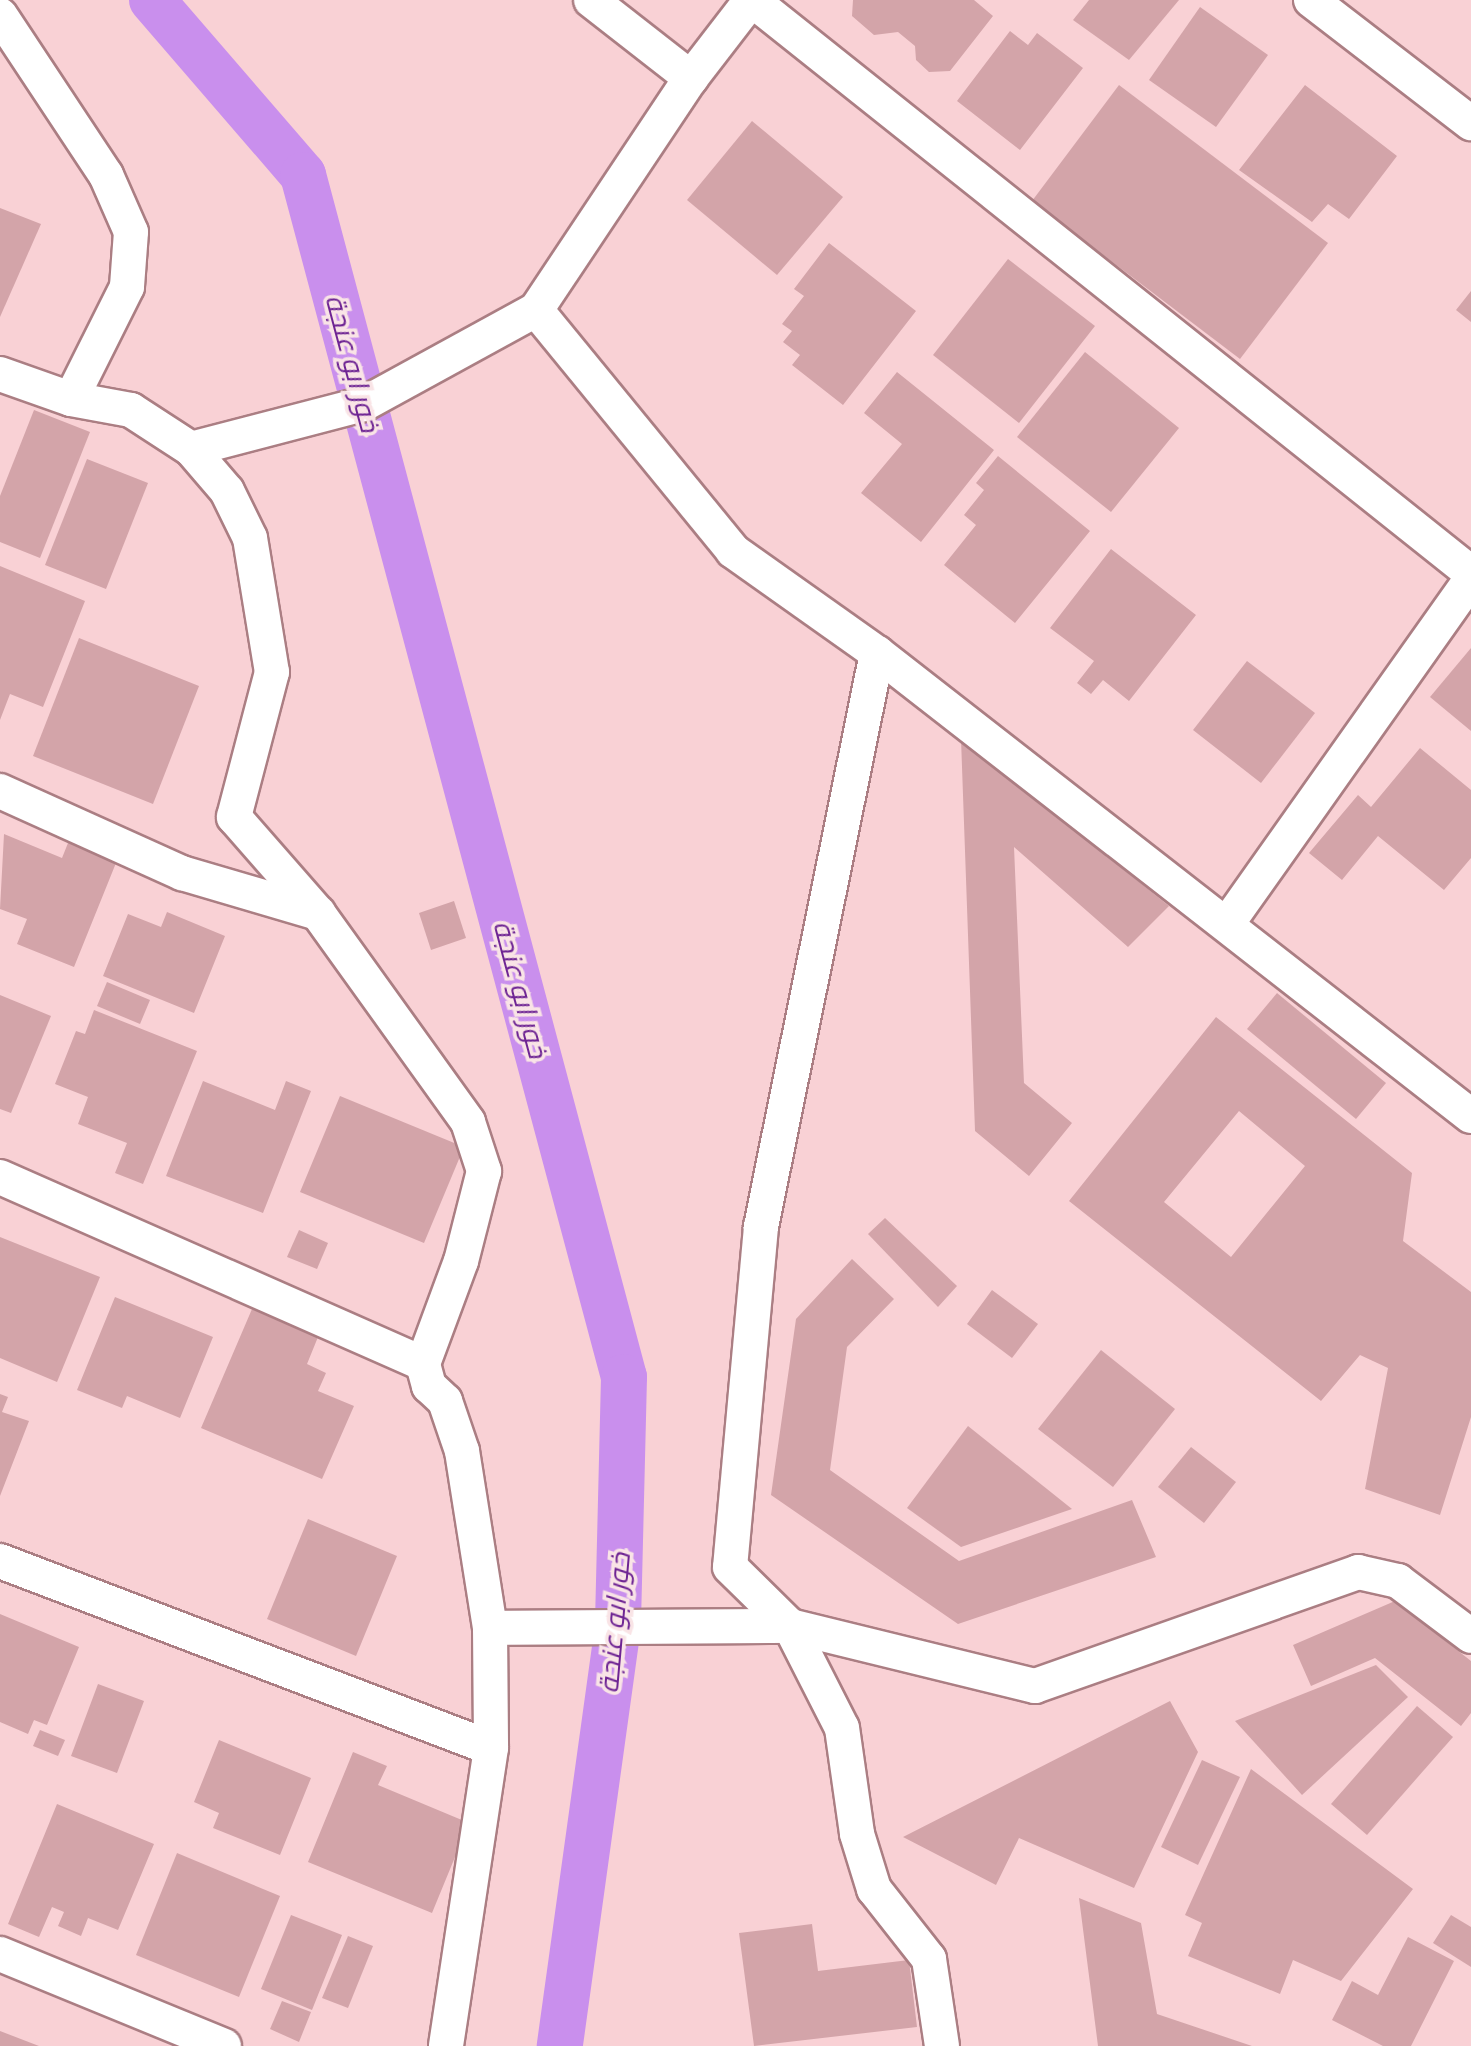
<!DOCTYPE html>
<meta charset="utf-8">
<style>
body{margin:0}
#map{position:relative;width:1471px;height:2046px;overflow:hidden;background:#f9d1d5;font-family:"Archivo Narrow",Cairo,sans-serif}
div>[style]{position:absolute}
.canal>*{height:46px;margin:-23px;padding:0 23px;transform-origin:23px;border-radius:23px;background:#c98fed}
.building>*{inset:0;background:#d3a4a9}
.roads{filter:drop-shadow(2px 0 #ab7e83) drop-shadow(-2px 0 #ab7e83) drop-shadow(0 2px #ab7e83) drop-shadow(0 -2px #ab7e83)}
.minor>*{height:34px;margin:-17px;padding:0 17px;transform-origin:17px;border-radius:17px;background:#fff}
span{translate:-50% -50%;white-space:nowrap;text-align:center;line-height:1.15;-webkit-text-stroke:7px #f9e4e6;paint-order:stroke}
.water-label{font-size:28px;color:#6e2493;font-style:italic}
</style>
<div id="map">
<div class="canal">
<div style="left:152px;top:0;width:231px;rotate:49.2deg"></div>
<div style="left:303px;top:175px;width:1244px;rotate:75.05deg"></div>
<div style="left:624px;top:1377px;width:249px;rotate:91.4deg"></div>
<div style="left:618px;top:1626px;width:424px;rotate:97.9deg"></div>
</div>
<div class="building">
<div style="clip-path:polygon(853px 0,974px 0,993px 16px,950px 71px,929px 72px,916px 60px,915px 46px,898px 32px,874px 35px,852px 16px)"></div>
<div style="clip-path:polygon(1089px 0,1179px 0,1129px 60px,1073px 20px)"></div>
<div style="clip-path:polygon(1200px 7px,1268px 55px,1216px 127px,1149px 80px)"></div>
<div style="clip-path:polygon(1010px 31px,1028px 45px,1037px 33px,1083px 68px,1020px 150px,957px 101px)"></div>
<div style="clip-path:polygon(1119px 85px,1328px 243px,1240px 359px,1032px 201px)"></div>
<div style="clip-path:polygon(1305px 85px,1397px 156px,1349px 219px,1328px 204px,1312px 222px,1239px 170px)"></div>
<div style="clip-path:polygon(752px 121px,843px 197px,777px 275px,687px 200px)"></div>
<div style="clip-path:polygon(0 208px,41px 224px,0 317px)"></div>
<div style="clip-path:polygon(829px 243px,916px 311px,843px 405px,792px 365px,800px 355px,783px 342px,792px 331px,782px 324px,804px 296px,794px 289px)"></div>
<div style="clip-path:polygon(1008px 259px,1095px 326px,1019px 423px,933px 355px)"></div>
<div style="clip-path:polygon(1471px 291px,1471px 322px,1456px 310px)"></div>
<div style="clip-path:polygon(1085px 352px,1179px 428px,1111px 512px,1017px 437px)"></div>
<div style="clip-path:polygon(897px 372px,994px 450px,921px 542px,861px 493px,902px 444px,864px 413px)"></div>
<div style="clip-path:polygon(34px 410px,90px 432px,40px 558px,0 542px,0 496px)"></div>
<div style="clip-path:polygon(998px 456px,1090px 531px,1015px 623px,944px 565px,976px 525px,964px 515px,984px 490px,976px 483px)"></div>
<div style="clip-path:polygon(87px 459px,148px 483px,106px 589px,45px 565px)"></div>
<div style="clip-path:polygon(1111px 549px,1196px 615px,1129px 701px,1103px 680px,1091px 694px,1077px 683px,1094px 661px,1050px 628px)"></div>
<div style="clip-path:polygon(0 566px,85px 601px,43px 707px,10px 694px,0 720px)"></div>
<div style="clip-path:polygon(79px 638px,199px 686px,153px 804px,33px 756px)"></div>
<div style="clip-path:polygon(1471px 648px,1471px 731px,1430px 697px)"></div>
<div style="clip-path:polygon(1247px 661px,1315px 713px,1261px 783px,1193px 730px)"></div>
<div style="clip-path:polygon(961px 739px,1169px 906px,1128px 947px,1014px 847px,1024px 1083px,1072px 1123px,1029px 1176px,975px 1131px)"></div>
<div style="clip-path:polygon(1420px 748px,1471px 790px,1471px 858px,1444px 890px,1378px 836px,1342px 880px,1309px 853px,1358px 795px,1371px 807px)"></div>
<div style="clip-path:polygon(4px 834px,62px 858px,70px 838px,118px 858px,74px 967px,17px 944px,27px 919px,0 909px)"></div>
<div style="clip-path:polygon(454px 901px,466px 938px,431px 950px,419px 913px)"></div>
<div style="clip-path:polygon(167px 912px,225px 936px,194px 1013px,103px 976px,128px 914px,161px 927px)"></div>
<div style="clip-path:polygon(107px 982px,150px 1000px,140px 1024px,97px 1006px)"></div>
<div style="clip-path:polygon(1277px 993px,1386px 1083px,1356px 1119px,1247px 1029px)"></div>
<div style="clip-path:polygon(0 995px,51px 1016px,11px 1113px,0 1109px)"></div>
<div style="clip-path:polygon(94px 1010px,197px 1051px,143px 1184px,115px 1173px,127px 1143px,78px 1124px,88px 1097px,55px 1084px,76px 1031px,85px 1034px)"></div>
<div style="clip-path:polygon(evenodd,1216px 1017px,1412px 1173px,1403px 1241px,1471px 1292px,1471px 1417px,1440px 1515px,1365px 1489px,1388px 1368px,1360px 1355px,1321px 1401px,1069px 1201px,1216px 1017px,1239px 1111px,1305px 1166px,1231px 1257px,1164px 1202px,1239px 1111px)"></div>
<div style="clip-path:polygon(203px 1081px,275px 1110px,286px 1081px,311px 1091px,263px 1213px,166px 1176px)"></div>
<div style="clip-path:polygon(340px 1096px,464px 1147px,424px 1243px,300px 1192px)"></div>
<div style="clip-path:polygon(885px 1218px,957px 1286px,938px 1307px,868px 1234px)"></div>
<div style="clip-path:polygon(299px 1230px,328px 1243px,317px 1269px,287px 1257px)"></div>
<div style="clip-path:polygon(0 1237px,100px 1277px,57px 1382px,0 1358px)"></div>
<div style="clip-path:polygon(852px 1259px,894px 1299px,847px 1347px,830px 1470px,959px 1561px,1132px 1500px,1156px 1557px,958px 1624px,771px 1495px,796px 1319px)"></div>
<div style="clip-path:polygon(992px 1290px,1038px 1324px,1012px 1358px,967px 1324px)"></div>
<div style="clip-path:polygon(115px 1297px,213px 1337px,180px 1418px,127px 1396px,122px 1408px,77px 1390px)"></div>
<div style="clip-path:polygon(252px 1309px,318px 1337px,307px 1364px,326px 1373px,318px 1391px,354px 1406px,322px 1479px,201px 1428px)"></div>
<div style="clip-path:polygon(1101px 1350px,1175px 1409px,1113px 1487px,1038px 1429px)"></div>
<div style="clip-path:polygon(0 1394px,8px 1397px,2px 1412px,29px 1421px,0 1496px)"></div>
<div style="clip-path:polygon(968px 1426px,1072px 1509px,961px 1547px,907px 1508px)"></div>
<div style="clip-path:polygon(1191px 1447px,1236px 1482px,1204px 1523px,1158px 1487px)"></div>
<div style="clip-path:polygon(308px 1519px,397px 1556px,356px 1656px,267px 1619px)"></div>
<div style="clip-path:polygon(1395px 1601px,1471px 1661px,1471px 1713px,1461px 1726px,1375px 1658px,1311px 1686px,1293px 1645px)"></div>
<div style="clip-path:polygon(0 1614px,79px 1647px,47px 1725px,34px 1720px,28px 1734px,0 1722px)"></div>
<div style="clip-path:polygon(1376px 1665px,1408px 1697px,1302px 1795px,1235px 1721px)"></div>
<div style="clip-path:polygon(98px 1684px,144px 1701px,117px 1773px,71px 1756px)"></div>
<div style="clip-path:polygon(1170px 1701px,1198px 1752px,1134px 1888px,1019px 1838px,996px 1885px,903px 1837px)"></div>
<div style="clip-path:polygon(1417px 1706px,1453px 1737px,1367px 1835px,1331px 1804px)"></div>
<div style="clip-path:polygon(40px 1730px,65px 1740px,58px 1756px,33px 1746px)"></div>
<div style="clip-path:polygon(219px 1740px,311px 1778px,280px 1855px,213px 1828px,219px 1813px,194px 1802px)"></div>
<div style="clip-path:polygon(353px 1752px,387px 1766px,378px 1785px,469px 1823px,432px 1913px,308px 1862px)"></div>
<div style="clip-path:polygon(1202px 1760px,1240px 1777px,1198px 1865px,1161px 1847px)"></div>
<div style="clip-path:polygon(1251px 1769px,1413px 1889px,1341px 1981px,1293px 1960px,1280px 1994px,1188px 1956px,1202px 1923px,1185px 1915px)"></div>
<div style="clip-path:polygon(57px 1804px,154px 1844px,118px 1930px,88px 1918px,81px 1936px,58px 1926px,64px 1912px,52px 1907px,39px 1937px,8px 1924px)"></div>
<div style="clip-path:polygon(177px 1853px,280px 1896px,239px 1997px,136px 1955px)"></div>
<div style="clip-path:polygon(1079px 1898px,1141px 1923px,1157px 2014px,1252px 2046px,1098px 2046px)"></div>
<div style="clip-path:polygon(291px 1915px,342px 1935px,312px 2010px,261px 1989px)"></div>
<div style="clip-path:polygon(1451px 1915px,1471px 1927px,1471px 1967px,1433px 1943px)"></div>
<div style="clip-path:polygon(812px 1924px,818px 1971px,909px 1960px,917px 2027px,754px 2046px,739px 1933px)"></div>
<div style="clip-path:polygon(348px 1936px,373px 1946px,348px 2008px,322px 1998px)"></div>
<div style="clip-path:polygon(1408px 1937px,1454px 1961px,1411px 2046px,1383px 2046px,1332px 2020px,1352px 1981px,1378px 1995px)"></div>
<div style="clip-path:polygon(282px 2001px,311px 2012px,299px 2042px,270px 2029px)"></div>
<div style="clip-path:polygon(0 2031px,39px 2046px,0 2046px)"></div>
</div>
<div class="roads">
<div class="minor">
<div style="left:591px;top:0;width:127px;rotate:38deg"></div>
<div style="left:752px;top:0;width:919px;rotate:38.55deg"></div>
<div style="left:1311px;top:0;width:202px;rotate:37.6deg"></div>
<div style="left:0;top:15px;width:192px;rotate:56.5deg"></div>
<div style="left:106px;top:175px;width:62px;rotate:66.3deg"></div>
<div style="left:131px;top:232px;width:55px;rotate:94.2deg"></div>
<div style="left:127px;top:287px;width:125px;rotate:116.6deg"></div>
<div style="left:536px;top:310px;width:311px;rotate:50.7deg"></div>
<div style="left:733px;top:551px;width:176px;rotate:35.3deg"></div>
<div style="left:877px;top:653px;width:753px;rotate:37.94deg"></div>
<div style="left:0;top:374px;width:75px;rotate:19.4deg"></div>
<div style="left:71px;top:399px;width:61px;rotate:10.4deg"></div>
<div style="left:131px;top:410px;width:72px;rotate:33deg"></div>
<div style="left:191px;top:449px;width:55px;rotate:49.4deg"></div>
<div style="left:227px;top:491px;width:52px;rotate:63.9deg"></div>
<div style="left:250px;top:538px;width:136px;rotate:80.7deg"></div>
<div style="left:272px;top:672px;width:150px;rotate:104.7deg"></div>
<div style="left:234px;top:817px;width:128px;rotate:48.8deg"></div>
<div style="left:318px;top:913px;width:257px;rotate:54.3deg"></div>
<div style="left:468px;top:1122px;width:52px;rotate:71.9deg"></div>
<div style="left:484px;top:1171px;width:93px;rotate:104.3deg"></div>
<div style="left:461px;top:1261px;width:110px;rotate:110.3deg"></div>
<div style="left:191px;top:449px;width:179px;rotate:-14.6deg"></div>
<div style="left:364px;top:404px;width:196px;rotate:-28.7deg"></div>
<div style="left:536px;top:310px;width:279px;rotate:-56.3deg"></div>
<div style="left:691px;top:78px;width:98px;rotate:-52.4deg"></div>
<div style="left:877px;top:653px;width:586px;rotate:101.43deg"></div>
<div style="left:761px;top:1227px;width:341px;rotate:95.2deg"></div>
<div style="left:730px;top:1567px;width:84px;rotate:44.5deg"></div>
<div style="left:790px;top:1626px;width:114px;rotate:63deg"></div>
<div style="left:842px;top:1728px;width:107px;rotate:81.9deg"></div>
<div style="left:857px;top:1834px;width:58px;rotate:72.8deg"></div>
<div style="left:874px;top:1889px;width:89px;rotate:51.8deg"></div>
<div style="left:929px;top:1959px;width:88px;rotate:81.5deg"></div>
<div style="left:0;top:791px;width:200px;rotate:24.3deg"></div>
<div style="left:182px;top:873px;width:142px;rotate:16.4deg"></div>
<div style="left:1227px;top:924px;width:423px;rotate:-54.7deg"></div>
<div style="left:0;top:1177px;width:462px;rotate:23.8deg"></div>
<div style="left:423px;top:1364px;width:23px;rotate:75deg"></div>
<div style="left:429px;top:1386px;width:22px;rotate:43deg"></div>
<div style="left:445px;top:1401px;width:53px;rotate:71.2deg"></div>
<div style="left:462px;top:1451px;width:179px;rotate:81deg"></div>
<div style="left:490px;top:1628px;width:120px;rotate:89.5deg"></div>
<div style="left:491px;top:1748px;width:301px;rotate:98.6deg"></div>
<div style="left:0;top:1561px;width:525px;rotate:20.85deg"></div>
<div style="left:490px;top:1628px;width:300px;rotate:-0.4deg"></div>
<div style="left:790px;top:1626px;width:252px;rotate:13.8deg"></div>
<div style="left:1035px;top:1686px;width:343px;rotate:-19.4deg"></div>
<div style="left:1358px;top:1572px;width:41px;rotate:12.7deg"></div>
<div style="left:1398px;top:1581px;width:91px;rotate:37deg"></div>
<div style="left:0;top:1954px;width:242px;rotate:22.3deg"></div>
</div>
</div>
<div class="water-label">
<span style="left:353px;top:363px;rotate:75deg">خور ابو عنجة</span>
<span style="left:521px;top:989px;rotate:75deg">خور ابو عنجة</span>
<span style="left:614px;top:1623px;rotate:-85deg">خور ابو عنجة</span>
</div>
</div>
